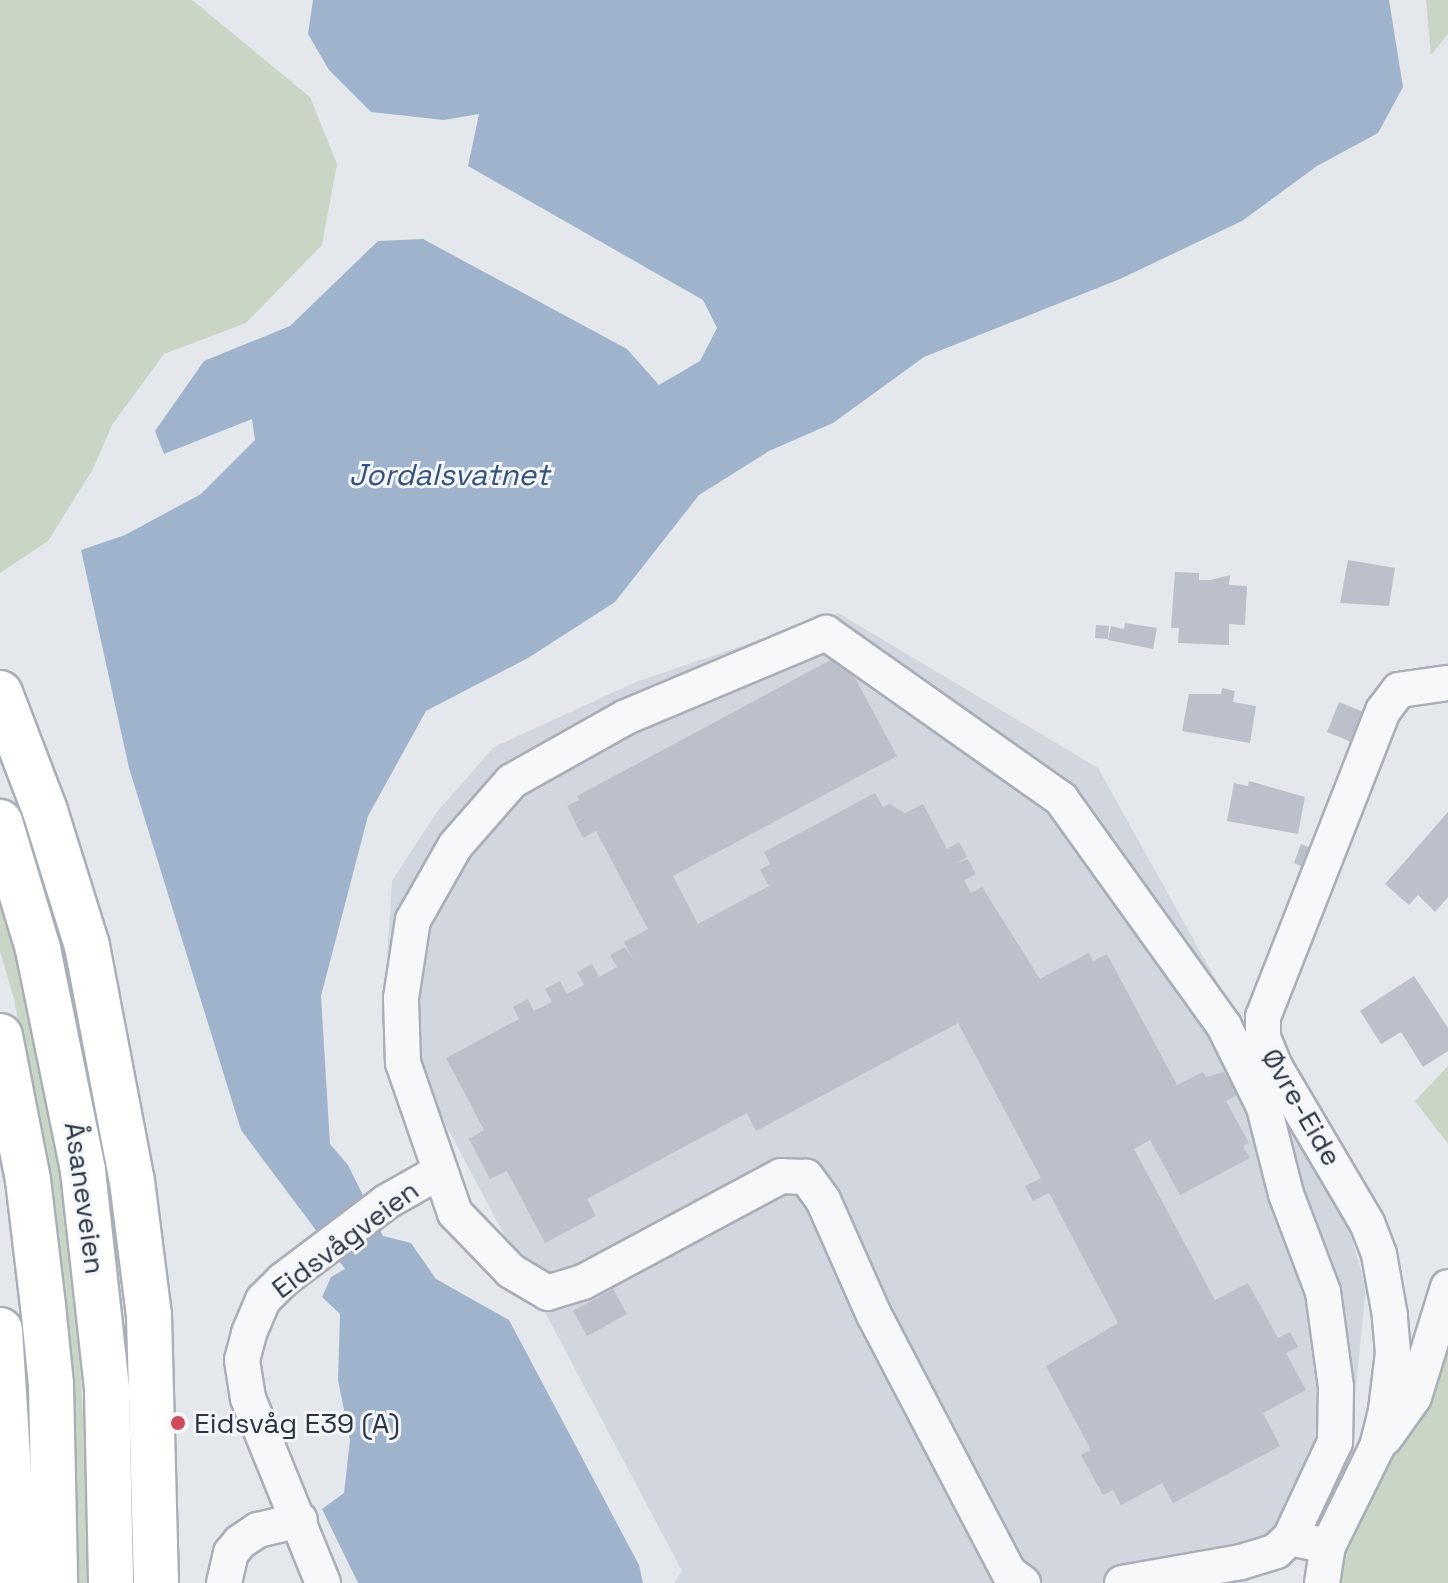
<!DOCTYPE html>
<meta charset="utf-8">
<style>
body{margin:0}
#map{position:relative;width:1448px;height:1583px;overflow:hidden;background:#e4e7ec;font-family:"Space Grotesk",sans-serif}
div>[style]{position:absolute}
.built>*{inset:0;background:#d2d6de}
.green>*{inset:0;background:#c9d6c5}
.water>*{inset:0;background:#9fb4cc}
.building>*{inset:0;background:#bbc0ca}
.roads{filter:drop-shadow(2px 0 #a9aeb7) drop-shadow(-2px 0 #a9aeb7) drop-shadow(0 2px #a9aeb7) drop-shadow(0 -2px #a9aeb7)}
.minor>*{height:34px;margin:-17px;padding:0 17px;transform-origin:17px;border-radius:17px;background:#f7f8fa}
.highway>*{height:44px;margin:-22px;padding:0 22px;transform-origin:22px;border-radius:22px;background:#fff}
.dots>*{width:22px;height:22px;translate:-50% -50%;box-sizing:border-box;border:4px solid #f4f6f9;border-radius:50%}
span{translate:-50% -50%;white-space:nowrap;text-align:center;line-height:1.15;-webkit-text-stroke:6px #f4f6f9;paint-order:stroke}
.street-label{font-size:28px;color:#2b3445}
.poi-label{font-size:28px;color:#2b3445}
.left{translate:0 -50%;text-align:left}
.water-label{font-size:30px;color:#34527a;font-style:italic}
</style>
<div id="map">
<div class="built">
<div style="clip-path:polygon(838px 613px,1098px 768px,1236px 1016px,1332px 1172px,1366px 1287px,1349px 1455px,1294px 1554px,1244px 1583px,674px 1583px,682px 1571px,384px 1008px,392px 881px,436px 813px,494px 747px,636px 682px)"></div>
</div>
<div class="green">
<div style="clip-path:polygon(0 0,192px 0,310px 97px,337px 164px,322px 245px,246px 323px,164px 354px,112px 425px,93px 469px,48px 541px,0 573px)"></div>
<div style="clip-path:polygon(1426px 0,1448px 0,1448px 34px,1431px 55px)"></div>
<div style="clip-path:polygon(0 898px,33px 1010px,74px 1249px,92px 1583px,74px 1583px,51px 1196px,14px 999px,0 951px)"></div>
<div style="clip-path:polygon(1448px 1066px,1448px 1144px,1415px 1101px)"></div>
<div style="clip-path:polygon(1448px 1282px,1448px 1583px,1307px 1583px)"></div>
</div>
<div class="water">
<div style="clip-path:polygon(313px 0,1389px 0,1403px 87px,1378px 133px,1317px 166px,1242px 221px,1120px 279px,924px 357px,833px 423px,769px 451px,699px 495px,615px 602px,528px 658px,426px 711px,368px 816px,321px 996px,330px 1144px,348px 1165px,383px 1236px,411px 1243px,436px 1279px,509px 1320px,639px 1565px,643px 1583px,358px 1583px,322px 1509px,344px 1493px,350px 1440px,338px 1380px,340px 1314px,322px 1297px,331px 1277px,345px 1269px,241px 1130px,129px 768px,81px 550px,125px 535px,201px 494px,255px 440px,252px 419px,164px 454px,155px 431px,204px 361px,290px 326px,378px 241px,423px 239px,627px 349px,659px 385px,700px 361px,717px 328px,703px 300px,468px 166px,479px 114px,444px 120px,371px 112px,329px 70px,308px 34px)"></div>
</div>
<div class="building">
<div style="clip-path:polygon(1348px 560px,1395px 568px,1389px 606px,1340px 603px)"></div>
<div style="clip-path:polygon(1175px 572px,1199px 573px,1199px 580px,1210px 580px,1230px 575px,1229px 585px,1247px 586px,1245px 625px,1229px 624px,1229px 645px,1178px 643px,1179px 628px,1171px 628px)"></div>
<div style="clip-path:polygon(1125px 623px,1157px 628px,1153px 649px,1108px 640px,1111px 626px,1124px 629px)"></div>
<div style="clip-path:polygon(1096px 625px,1109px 626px,1108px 639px,1095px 638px)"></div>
<div style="clip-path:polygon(842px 654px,897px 756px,673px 876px,698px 924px,769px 886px,760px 870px,770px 864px,764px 852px,875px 793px,883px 807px,889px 804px,905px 813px,923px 804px,947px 849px,959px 842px,967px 857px,955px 864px,968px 859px,976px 874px,964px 880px,971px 893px,982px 887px,1040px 979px,1089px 953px,1093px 961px,1107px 954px,1177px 1085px,1203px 1072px,1206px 1077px,1224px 1072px,1237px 1095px,1226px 1101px,1249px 1143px,1243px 1146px,1250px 1158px,1180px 1195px,1150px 1140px,1134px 1149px,1215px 1300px,1248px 1283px,1278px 1338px,1290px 1332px,1298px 1347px,1286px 1353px,1306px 1390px,1263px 1413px,1280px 1446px,1173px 1503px,1162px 1483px,1121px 1505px,1113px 1490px,1103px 1495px,1081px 1455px,1091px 1450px,1046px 1366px,1118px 1323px,1049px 1193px,1033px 1201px,1025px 1186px,1041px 1178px,958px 1023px,756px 1131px,747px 1113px,587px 1199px,596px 1216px,545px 1243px,507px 1171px,490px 1179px,469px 1139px,484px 1130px,446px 1058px,519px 1019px,513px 1007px,528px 999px,534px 1011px,552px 1002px,545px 989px,560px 981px,567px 994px,584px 985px,577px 972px,592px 964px,599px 977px,617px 967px,610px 955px,625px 947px,634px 962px,624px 942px,648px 929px,596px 831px,583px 838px,575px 823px,587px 815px,575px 822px,567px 806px,579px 800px,577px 796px)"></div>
<div style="clip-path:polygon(1222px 688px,1235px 691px,1233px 702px,1256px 706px,1250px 743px,1182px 731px,1189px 694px,1221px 694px)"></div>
<div style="clip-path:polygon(1339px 702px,1366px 713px,1354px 743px,1327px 732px)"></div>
<div style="clip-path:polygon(1249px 781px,1305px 797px,1298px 834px,1227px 821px,1234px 783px,1248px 786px)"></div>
<div style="clip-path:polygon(1448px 812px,1448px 897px,1435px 912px,1418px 895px,1409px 905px,1385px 884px)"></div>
<div style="clip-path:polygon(1301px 844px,1318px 851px,1310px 870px,1294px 863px)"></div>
<div style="clip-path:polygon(1414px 976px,1448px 1028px,1448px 1051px,1423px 1067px,1401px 1032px,1381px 1044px,1360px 1011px)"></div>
<div style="clip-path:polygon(613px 1289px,627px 1314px,587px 1336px,573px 1311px)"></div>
</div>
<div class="roads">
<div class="minor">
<div style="left:1385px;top:1438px;width:50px;rotate:-54.7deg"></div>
<div style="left:1414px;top:1397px;width:115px;rotate:-72.8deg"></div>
<div style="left:224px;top:1583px;width:31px;rotate:-77deg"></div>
<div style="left:231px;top:1553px;width:14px;rotate:-51deg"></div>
<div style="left:240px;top:1542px;width:22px;rotate:-34deg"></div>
<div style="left:258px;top:1530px;width:43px;rotate:-13.4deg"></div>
<div style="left:323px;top:1583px;width:200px;rotate:-112.1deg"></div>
<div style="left:248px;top:1398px;width:38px;rotate:-99deg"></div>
<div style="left:242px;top:1360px;width:28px;rotate:-75deg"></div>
<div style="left:249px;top:1333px;width:36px;rotate:-67deg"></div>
<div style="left:263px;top:1300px;width:28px;rotate:-45deg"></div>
<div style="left:283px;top:1280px;width:129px;rotate:-37.1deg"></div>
<div style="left:386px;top:1202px;width:61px;rotate:-29.5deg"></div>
<div style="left:1023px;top:1583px;width:17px;rotate:-144deg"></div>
<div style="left:1009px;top:1573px;width:291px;rotate:-117.6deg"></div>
<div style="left:874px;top:1315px;width:126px;rotate:-113.9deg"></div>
<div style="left:823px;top:1200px;width:29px;rotate:-126deg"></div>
<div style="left:806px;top:1177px;width:25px;rotate:-178deg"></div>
<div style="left:781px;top:1176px;width:225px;rotate:151.8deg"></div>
<div style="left:583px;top:1282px;width:37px;rotate:163deg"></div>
<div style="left:548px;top:1293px;width:43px;rotate:-149.3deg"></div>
<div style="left:511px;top:1271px;width:81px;rotate:-134deg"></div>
<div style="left:455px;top:1213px;width:159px;rotate:-109.1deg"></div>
<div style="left:403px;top:1063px;width:65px;rotate:-91.8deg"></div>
<div style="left:401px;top:998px;width:79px;rotate:-81.3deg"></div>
<div style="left:413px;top:920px;width:85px;rotate:-60.4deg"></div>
<div style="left:455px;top:846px;width:86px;rotate:-48.8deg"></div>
<div style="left:512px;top:781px;width:131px;rotate:-29.3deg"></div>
<div style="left:626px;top:717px;width:217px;rotate:-22.8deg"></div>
<div style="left:826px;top:633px;width:288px;rotate:35.2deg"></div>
<div style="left:1061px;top:799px;width:279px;rotate:54.3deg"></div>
<div style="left:1224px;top:1026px;width:90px;rotate:63.7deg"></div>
<div style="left:1264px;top:1107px;width:90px;rotate:75.8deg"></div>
<div style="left:1286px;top:1194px;width:105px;rotate:69.3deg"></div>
<div style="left:1323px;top:1292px;width:96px;rotate:82.2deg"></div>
<div style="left:1336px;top:1387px;width:55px;rotate:91deg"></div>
<div style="left:1335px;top:1442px;width:106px;rotate:115.1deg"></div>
<div style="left:1290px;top:1538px;width:39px;rotate:12deg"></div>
<div style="left:1122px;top:1583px;width:121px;rotate:-10deg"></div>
<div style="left:1241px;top:1562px;width:37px;rotate:-17deg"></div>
<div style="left:1276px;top:1551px;width:19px;rotate:-43deg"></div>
<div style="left:1322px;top:1583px;width:37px;rotate:-81deg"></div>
<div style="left:1328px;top:1546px;width:110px;rotate:-63.7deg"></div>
<div style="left:1377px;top:1447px;width:38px;rotate:-76deg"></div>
<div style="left:1386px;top:1410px;width:57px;rotate:-83deg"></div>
<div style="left:1393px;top:1353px;width:37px;rotate:-95deg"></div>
<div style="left:1390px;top:1316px;width:63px;rotate:-100.1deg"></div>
<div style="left:1379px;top:1254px;width:33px;rotate:-111deg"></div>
<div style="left:1367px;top:1223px;width:181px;rotate:-120.5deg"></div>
<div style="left:1275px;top:1067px;width:31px;rotate:-112deg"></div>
<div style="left:1263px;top:1038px;width:21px;rotate:-90deg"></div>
<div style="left:1263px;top:1017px;width:329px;rotate:-68.6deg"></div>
<div style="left:1383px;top:711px;width:26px;rotate:-53deg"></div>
<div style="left:1399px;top:690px;width:49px;rotate:-8.1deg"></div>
</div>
<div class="highway">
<div style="left:0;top:693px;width:126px;rotate:69.1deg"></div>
<div style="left:45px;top:811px;width:141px;rotate:72.7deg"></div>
<div style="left:87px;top:946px;width:239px;rotate:79.2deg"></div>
<div style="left:132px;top:1181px;width:136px;rotate:82.8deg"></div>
<div style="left:149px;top:1316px;width:267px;rotate:88.5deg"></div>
<div style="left:0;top:822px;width:133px;rotate:73.3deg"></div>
<div style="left:38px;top:949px;width:227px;rotate:78.5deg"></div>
<div style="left:83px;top:1171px;width:219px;rotate:83.7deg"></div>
<div style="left:107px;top:1389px;width:194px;rotate:88.8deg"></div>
<div style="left:0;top:1036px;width:147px;rotate:79deg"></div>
<div style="left:28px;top:1180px;width:127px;rotate:83.2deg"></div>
<div style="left:43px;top:1306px;width:79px;rotate:84.2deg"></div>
<div style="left:51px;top:1385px;width:198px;rotate:88.8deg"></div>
<div style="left:0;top:1330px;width:254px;rotate:86.4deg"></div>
</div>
</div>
<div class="dots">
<div style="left:178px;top:1423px;background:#d1495b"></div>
</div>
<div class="street-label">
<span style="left:1302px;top:1107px;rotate:60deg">Øvre-Eide</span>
<span style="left:85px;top:1198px;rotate:82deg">Åsaneveien</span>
<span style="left:345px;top:1239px;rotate:-37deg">Eidsvågveien</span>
</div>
<div class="poi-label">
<span class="left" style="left:194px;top:1423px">Eidsvåg E39 (A)</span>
</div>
<div class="water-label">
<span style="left:449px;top:475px">Jordalsvatnet</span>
</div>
</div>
